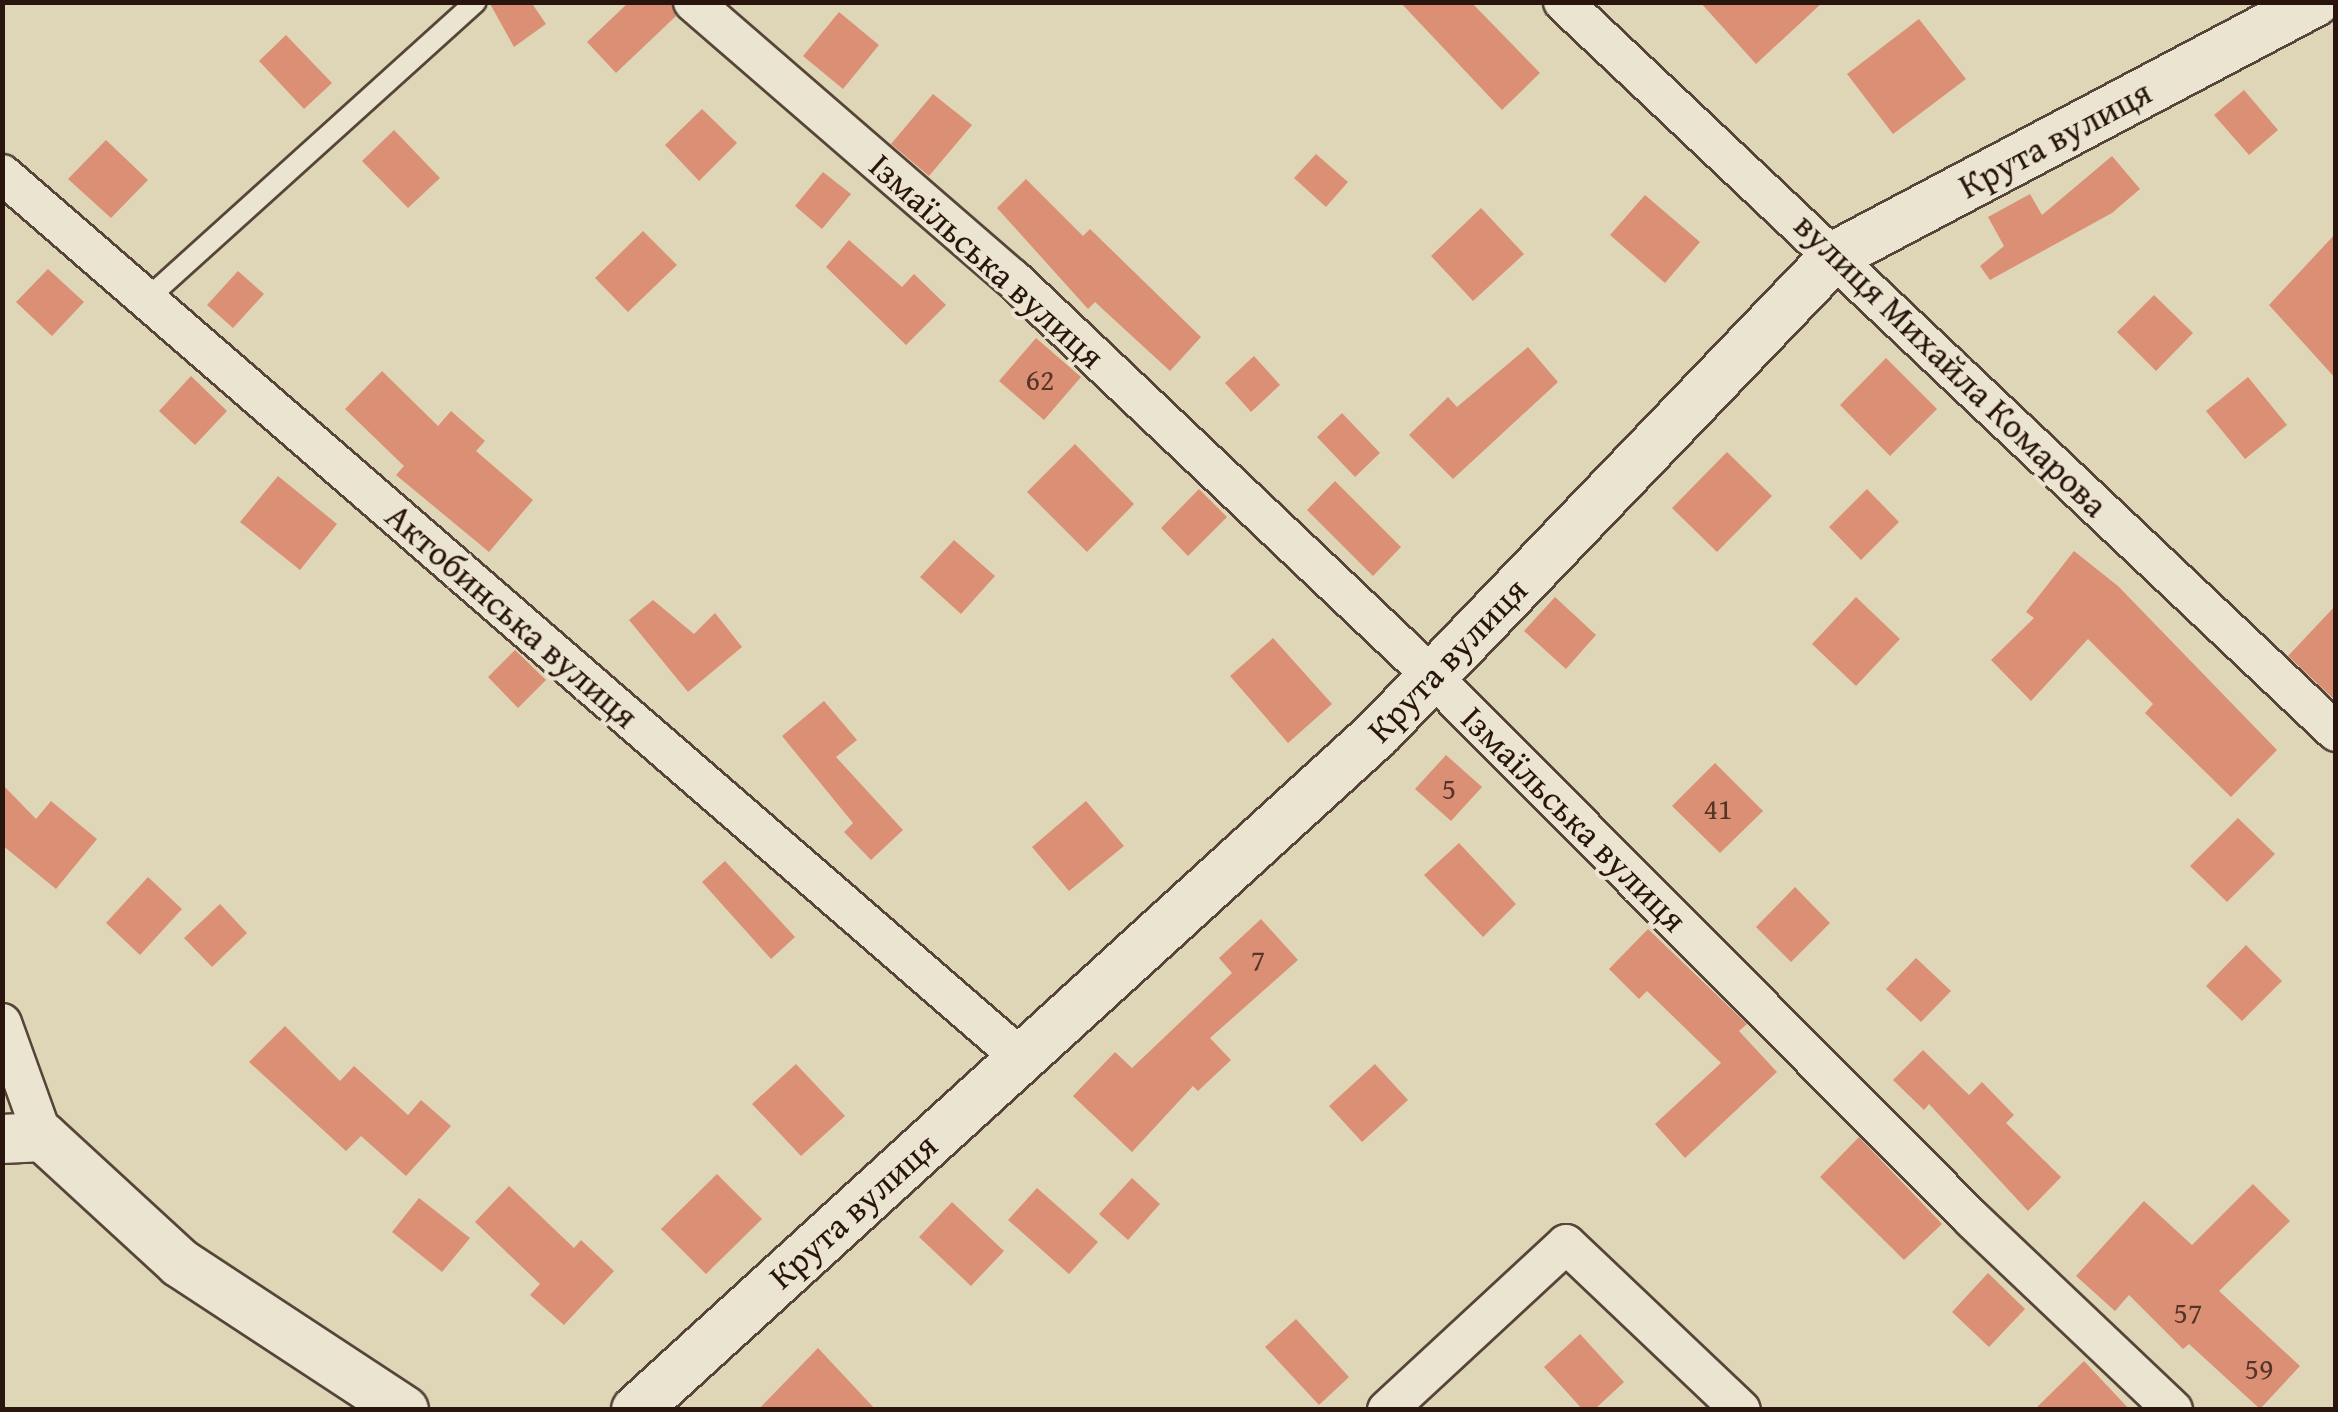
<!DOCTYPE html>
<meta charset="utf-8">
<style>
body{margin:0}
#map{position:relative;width:2338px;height:1412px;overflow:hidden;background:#dfd6b7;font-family:"Gentium Book Plus",serif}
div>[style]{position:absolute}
.building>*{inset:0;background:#db9076}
.roads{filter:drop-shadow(2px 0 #564538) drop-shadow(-2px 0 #564538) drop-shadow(0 2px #564538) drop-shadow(0 -2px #564538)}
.service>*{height:20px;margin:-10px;padding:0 10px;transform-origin:10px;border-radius:10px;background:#eae4d0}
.minor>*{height:38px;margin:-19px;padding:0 19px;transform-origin:19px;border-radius:19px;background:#eae4d0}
.tertiary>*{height:48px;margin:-24px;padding:0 24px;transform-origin:24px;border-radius:24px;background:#eae4d0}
span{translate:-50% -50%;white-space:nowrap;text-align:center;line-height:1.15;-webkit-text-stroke:8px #eae4d0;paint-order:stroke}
.number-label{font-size:30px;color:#563427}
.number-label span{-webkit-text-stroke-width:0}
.street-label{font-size:35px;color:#29150d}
.frame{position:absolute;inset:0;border:5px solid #29150d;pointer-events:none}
</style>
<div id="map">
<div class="building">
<div style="clip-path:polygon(489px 2px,531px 2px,546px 24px,514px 47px)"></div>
<div style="clip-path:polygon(629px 2px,671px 2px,676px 16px,616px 73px,587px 42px)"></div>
<div style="clip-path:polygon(1400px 2px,1471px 2px,1540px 73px,1502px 110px)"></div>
<div style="clip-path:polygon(1700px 2px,1823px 2px,1756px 64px)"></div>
<div style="clip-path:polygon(839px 12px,879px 45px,843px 89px,803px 56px)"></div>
<div style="clip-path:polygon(1919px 19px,1966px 79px,1893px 134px,1847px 74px)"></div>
<div style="clip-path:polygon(286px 35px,332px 83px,304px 109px,259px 61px)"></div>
<div style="clip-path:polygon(2244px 90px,2278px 130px,2249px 155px,2214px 115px)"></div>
<div style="clip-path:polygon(933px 94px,972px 125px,929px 176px,891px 144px)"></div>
<div style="clip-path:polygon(702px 109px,737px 143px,699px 181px,665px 145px)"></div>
<div style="clip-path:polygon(394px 130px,440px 178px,408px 208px,362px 161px)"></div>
<div style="clip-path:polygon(106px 140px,148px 180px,111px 218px,68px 179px)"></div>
<div style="clip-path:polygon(1316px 154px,1348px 182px,1326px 207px,1294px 178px)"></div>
<div style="clip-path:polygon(2112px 156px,2140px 189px,2112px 213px,1990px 280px,1980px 266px,2004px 246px,1988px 217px,2030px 194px,2042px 215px)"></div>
<div style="clip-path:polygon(823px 172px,851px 194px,822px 229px,795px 206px)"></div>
<div style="clip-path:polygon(1026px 179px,1083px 236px,1090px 229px,1201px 337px,1170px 371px,1095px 302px,1088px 309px,997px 208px)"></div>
<div style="clip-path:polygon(1645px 195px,1700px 242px,1665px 283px,1610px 235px)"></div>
<div style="clip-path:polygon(1481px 208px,1524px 254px,1473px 301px,1431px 256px)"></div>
<div style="clip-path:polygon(643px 231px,677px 265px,628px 312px,595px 278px)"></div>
<div style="clip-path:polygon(2336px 233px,2336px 379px,2269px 305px)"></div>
<div style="clip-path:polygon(849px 240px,902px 287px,914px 274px,946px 305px,906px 345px,826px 267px)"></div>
<div style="clip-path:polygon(48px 269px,84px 302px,52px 336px,16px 302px)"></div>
<div style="clip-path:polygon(238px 271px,264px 294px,233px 328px,207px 305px)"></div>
<div style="clip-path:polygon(2154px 295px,2193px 333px,2156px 371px,2117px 332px)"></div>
<div style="clip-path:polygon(1036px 338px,1081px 377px,1044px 420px,999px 381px)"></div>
<div style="clip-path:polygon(1528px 347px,1558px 382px,1453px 479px,1409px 435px,1448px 397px,1457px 407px)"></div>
<div style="clip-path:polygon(1254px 356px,1280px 385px,1251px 412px,1225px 383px)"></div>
<div style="clip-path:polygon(1886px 358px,1937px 409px,1890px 456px,1840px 405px)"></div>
<div style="clip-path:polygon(382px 371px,438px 426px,451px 411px,485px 441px,476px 451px,533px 500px,489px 552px,396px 475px,404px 466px,345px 409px)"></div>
<div style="clip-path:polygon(191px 376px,227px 411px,195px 445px,159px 411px)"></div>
<div style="clip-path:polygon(2248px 377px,2287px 425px,2245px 459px,2206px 411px)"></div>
<div style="clip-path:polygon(1342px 413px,1380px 453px,1355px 477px,1317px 437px)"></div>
<div style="clip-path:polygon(1075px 444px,1134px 504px,1087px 552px,1027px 492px)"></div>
<div style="clip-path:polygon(1727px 452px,1772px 496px,1717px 552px,1672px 508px)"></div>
<div style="clip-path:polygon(278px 476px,337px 524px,300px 570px,240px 522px)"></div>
<div style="clip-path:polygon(1335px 481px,1401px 547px,1373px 576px,1307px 510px)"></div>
<div style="clip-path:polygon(1199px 489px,1227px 517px,1188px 556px,1161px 528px)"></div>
<div style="clip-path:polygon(1867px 489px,1899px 522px,1861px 560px,1829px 527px)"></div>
<div style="clip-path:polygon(954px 540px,995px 576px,961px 614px,920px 577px)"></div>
<div style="clip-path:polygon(2074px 551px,2118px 586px,2277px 750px,2231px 797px,2145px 713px,2153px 704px,2088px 639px,2031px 701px,1991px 660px,2034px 618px,2026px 612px)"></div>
<div style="clip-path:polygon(1555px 597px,1596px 635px,1566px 669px,1524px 631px)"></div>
<div style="clip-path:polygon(1856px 597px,1900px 639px,1856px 686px,1812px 644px)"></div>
<div style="clip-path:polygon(653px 600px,694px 634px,715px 613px,742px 647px,688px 692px,629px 620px)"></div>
<div style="clip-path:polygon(2336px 605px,2336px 701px,2288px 656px)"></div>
<div style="clip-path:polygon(1273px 638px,1332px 704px,1288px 743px,1230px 676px)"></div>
<div style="clip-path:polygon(515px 650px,546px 680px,518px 708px,488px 677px)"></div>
<div style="clip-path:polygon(824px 701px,857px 740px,836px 757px,903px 830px,871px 860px,844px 832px,853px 823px,782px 736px)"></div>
<div style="clip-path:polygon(1446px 755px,1482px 787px,1451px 821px,1415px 789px)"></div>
<div style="clip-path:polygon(1715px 763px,1763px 811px,1720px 853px,1672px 806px)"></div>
<div style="clip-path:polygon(2px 784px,36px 819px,51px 801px,97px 839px,56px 889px,2px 845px)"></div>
<div style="clip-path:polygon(1086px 801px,1124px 846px,1069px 891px,1032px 847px)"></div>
<div style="clip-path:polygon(2238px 818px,2275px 854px,2227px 902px,2190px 866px)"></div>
<div style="clip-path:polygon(1459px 843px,1516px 904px,1483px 937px,1424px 875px)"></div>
<div style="clip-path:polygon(725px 861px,795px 937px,771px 959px,702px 882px)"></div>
<div style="clip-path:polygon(148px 877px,182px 909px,140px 955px,106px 923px)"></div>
<div style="clip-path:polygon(1795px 887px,1830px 923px,1791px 962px,1756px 927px)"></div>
<div style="clip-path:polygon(220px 904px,247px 933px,212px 967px,184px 938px)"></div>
<div style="clip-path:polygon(1261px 919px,1298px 960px,1210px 1038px,1231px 1060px,1198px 1091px,1193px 1086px,1132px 1152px,1073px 1096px,1115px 1052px,1132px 1068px,1232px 973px,1219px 958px)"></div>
<div style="clip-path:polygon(1648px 929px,1747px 1024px,1739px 1031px,1777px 1072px,1685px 1158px,1655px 1124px,1721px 1063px,1647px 991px,1639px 999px,1609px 969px)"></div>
<div style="clip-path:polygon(2246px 945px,2282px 981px,2242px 1021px,2206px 986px)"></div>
<div style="clip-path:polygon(1916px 958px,1951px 991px,1921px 1022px,1886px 989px)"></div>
<div style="clip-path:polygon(285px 1026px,340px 1081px,354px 1066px,408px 1115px,421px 1100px,451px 1126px,406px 1176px,361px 1136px,346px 1151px,249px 1062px)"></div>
<div style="clip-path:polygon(1923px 1050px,1969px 1095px,1982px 1082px,2014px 1115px,2006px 1123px,2061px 1177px,2028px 1211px,1929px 1104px,1924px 1110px,1893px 1080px)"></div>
<div style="clip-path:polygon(796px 1064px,845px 1116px,801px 1156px,752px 1104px)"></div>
<div style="clip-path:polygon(1375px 1064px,1408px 1100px,1362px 1142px,1329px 1106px)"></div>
<div style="clip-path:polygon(1859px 1137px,1942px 1224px,1904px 1260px,1820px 1177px)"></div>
<div style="clip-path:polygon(717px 1174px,762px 1219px,706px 1274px,661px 1229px)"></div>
<div style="clip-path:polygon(1132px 1178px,1160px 1204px,1128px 1240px,1099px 1214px)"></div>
<div style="clip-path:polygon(2253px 1184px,2290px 1221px,2219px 1291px,2300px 1366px,2260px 1409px,2189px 1344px,2183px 1349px,2129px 1295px,2115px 1311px,2076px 1276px,2144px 1201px,2192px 1245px)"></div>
<div style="clip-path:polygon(509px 1186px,574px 1248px,581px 1240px,614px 1271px,564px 1325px,530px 1295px,540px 1284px,475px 1222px)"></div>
<div style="clip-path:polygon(1037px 1188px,1098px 1242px,1069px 1274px,1008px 1220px)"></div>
<div style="clip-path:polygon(419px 1198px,470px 1238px,442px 1272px,392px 1232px)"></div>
<div style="clip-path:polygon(952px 1202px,1004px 1251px,971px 1286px,919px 1237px)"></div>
<div style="clip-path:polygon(1988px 1273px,2025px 1309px,1989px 1347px,1952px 1312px)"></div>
<div style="clip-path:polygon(1296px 1319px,1349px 1377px,1319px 1405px,1265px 1347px)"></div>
<div style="clip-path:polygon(1580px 1334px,1624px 1382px,1594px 1410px,1583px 1410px,1544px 1367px)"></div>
<div style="clip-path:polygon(818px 1348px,876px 1410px,758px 1410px)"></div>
<div style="clip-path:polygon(2084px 1361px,2130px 1410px,2034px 1410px)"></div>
</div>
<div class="roads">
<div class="service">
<div style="left:147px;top:299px;width:443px;rotate:-42.1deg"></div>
</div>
<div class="minor">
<div style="left:693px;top:2px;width:422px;rotate:40.9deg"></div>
<div style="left:1012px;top:278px;width:580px;rotate:43.46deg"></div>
<div style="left:1433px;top:677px;width:764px;rotate:45.16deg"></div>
<div style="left:1972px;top:1219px;width:277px;rotate:43.5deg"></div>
<div style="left:1563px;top:2px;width:1063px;rotate:43.36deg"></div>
<div style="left:2px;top:174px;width:1349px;rotate:40.94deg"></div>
<div style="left:2px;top:1023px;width:121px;rotate:70.2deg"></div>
<div style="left:1387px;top:1410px;width:244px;rotate:-42.8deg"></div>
<div style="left:1566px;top:1244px;width:241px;rotate:43.5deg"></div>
</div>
<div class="tertiary">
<div style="left:2px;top:1139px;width:41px;rotate:-2.8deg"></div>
<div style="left:43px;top:1137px;width:186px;rotate:42.6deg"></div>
<div style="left:180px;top:1263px;width:268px;rotate:33.3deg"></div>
<div style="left:636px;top:1410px;width:1004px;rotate:-42.38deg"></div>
<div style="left:1378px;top:733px;width:662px;rotate:-46.22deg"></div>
<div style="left:1836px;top:255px;width:542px;rotate:-27.84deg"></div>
</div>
</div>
<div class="number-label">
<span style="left:1040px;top:379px">62</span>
<span style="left:1449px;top:788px">5</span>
<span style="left:1718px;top:808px">41</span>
<span style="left:1258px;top:959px">7</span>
<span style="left:2188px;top:1312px">57</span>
<span style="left:2259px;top:1368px">59</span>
</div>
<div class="street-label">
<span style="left:2055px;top:139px;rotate:-28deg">Крута вулиця</span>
<span style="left:987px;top:261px;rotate:42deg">Ізмаїльська вулиця</span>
<span style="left:1951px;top:365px;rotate:44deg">вулиця Михайла Комарова</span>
<span style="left:512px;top:616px;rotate:41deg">Актобинська вулиця</span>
<span style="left:1447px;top:660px;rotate:-46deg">Крута вулиця</span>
<span style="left:1574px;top:819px;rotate:45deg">Ізмаїльська вулиця</span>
<span style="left:853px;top:1211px;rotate:-42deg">Крута вулиця</span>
</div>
<div class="frame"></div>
</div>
